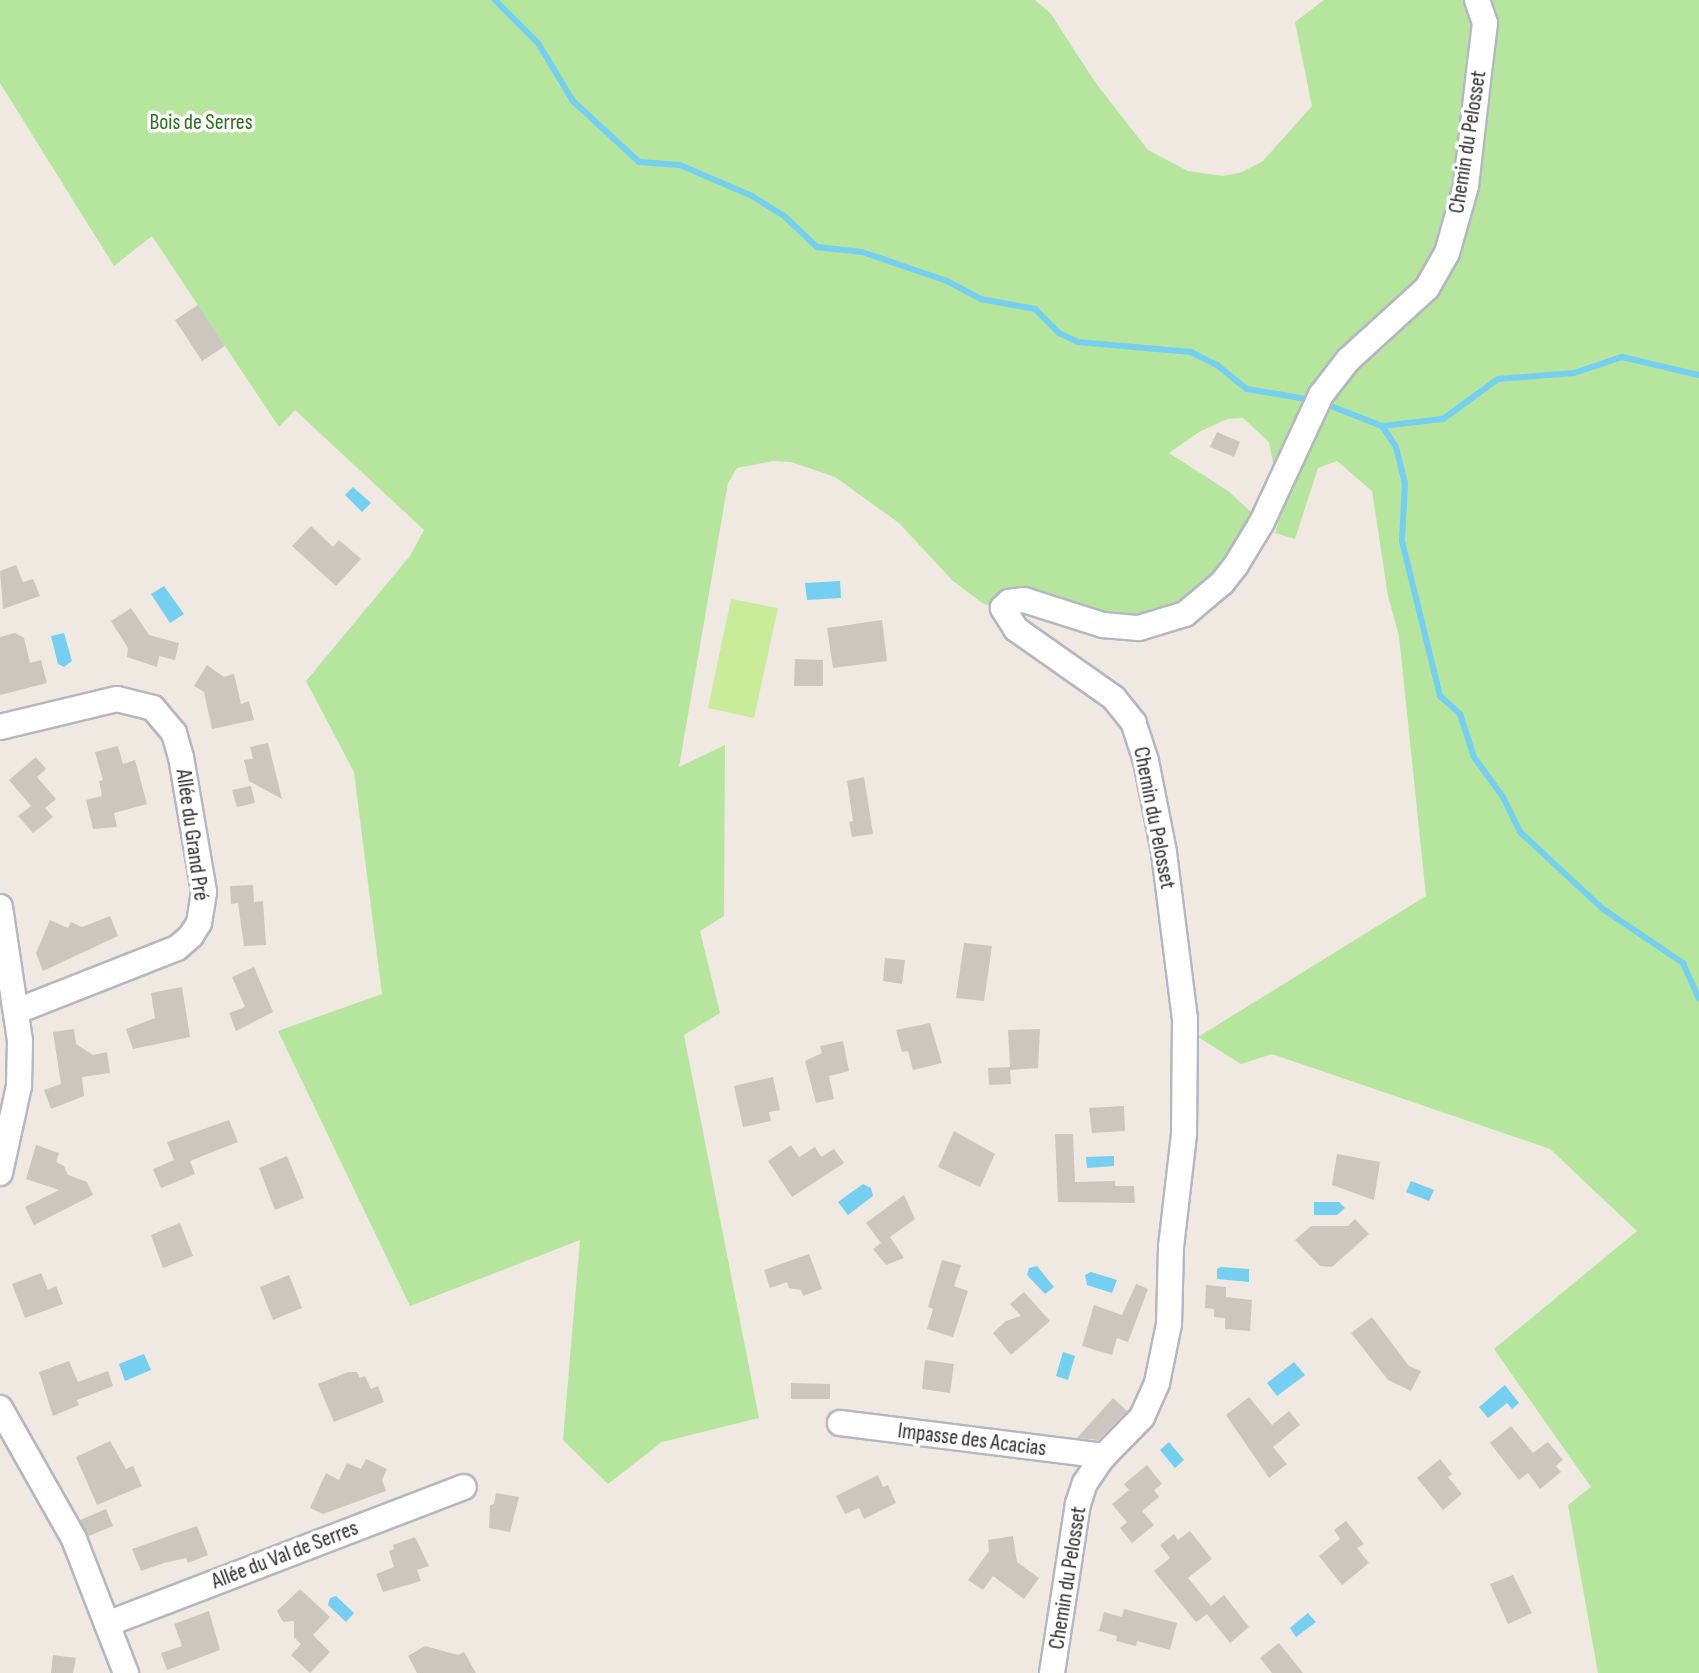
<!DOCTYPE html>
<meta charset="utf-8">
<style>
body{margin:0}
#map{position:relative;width:1699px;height:1673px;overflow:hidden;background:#efe9e1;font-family:"Sofia Sans Condensed",sans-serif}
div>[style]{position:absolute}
.green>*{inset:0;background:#b6e59e}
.pitch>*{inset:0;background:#c9ec9a}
.water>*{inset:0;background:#75cff0}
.stream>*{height:6px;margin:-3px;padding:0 3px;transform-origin:3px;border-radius:3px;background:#75cff0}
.building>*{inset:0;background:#cbc7bf}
.roads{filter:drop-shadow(2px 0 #b4b7c1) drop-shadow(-2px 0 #b4b7c1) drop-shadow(0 2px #b4b7c1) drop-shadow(0 -2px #b4b7c1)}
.street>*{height:24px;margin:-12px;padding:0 12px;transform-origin:12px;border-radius:12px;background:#fff}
span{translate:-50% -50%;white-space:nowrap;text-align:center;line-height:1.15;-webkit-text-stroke:7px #fff;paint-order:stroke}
.park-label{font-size:22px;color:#2c6e1b}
.street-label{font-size:22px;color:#2e2e2e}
</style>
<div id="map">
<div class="green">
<div style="clip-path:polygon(0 0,1035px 0,1051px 14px,1095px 82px,1148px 150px,1188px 171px,1223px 176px,1242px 172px,1263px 161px,1312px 106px,1295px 22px,1324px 0,1699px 0,1699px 1673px,1598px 1673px,1568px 1505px,1591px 1487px,1494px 1349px,1637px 1231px,1550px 1149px,1272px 1054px,1241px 1064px,1198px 1037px,1426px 896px,1399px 636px,1388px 596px,1372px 491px,1337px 461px,1318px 468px,1295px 539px,1275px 533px,1282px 511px,1269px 442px,1243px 418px,1227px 419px,1199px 432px,1169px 453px,1228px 491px,1262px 522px,1252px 540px,1160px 624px,1024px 600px,1003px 610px,982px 603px,952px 580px,899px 523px,835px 477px,791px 462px,773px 461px,737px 468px,728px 483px,679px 767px,725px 745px,724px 916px,700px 931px,720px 1013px,684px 1035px,759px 1418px,662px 1442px,608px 1484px,563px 1440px,580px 1240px,410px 1306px,278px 1031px,382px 994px,354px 772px,306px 681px,410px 556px,424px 530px,295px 410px,279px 427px,152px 236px,114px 266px,0 83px)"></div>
</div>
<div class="pitch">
<div style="clip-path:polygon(731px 599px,778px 608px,754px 718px,708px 708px)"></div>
</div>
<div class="water">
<div style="clip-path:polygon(353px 487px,371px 503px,362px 512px,345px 495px)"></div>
<div style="clip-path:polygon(840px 581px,841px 598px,807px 600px,805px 583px)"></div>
<div style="clip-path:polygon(164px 586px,184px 614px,170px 623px,151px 594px)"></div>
<div style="clip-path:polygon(64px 633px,72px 661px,64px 667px,58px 664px,51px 636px)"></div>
<div style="clip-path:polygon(1114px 1156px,1114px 1166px,1087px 1168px,1086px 1157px)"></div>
<div style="clip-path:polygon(1411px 1181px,1434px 1190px,1429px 1201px,1406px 1192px)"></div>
<div style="clip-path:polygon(863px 1184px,871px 1188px,873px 1196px,848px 1215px,838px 1202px)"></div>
<div style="clip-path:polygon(1314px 1202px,1339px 1202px,1345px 1208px,1337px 1215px,1314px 1215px)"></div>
<div style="clip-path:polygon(1037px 1266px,1054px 1287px,1045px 1294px,1027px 1275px,1029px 1268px)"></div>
<div style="clip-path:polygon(1221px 1267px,1249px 1269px,1249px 1282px,1217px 1279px,1217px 1269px)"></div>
<div style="clip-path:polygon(1091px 1272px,1117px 1280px,1112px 1293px,1087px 1285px,1085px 1275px)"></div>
<div style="clip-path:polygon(1063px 1352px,1075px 1356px,1068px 1380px,1056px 1376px)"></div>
<div style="clip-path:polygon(144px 1354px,151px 1370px,125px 1381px,119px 1364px)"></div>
<div style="clip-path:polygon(1294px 1362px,1305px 1375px,1277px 1396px,1267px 1383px)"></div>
<div style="clip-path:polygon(1505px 1385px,1519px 1403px,1512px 1409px,1507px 1403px,1488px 1418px,1479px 1407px)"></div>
<div style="clip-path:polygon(1169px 1442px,1184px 1460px,1175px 1468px,1160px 1450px)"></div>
<div style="clip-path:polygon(336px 1596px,354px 1613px,346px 1622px,328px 1605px,330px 1598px)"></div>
<div style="clip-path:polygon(1308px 1613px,1316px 1622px,1296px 1637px,1290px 1628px)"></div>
</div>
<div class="stream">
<div style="left:495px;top:0;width:61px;rotate:45deg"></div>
<div style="left:538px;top:43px;width:68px;rotate:58.9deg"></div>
<div style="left:573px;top:101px;width:90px;rotate:42.7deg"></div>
<div style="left:639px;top:162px;width:41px;rotate:4.2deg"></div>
<div style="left:680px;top:165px;width:78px;rotate:23.3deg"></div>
<div style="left:752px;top:196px;width:36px;rotate:32deg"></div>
<div style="left:783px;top:215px;width:47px;rotate:43.3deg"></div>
<div style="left:817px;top:247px;width:45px;rotate:6.3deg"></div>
<div style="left:862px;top:252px;width:90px;rotate:18.8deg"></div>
<div style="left:947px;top:281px;width:38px;rotate:28deg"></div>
<div style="left:981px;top:299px;width:55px;rotate:10.5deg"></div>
<div style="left:1035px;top:309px;width:34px;rotate:45deg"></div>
<div style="left:1059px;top:333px;width:21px;rotate:25deg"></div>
<div style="left:1078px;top:342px;width:113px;rotate:5.1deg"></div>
<div style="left:1191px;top:352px;width:29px;rotate:27deg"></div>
<div style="left:1217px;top:365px;width:38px;rotate:39deg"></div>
<div style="left:1247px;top:389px;width:66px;rotate:9.6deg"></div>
<div style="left:1323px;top:403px;width:63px;rotate:21.3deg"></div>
<div style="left:1382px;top:426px;width:25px;rotate:56deg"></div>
<div style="left:1396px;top:447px;width:37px;rotate:76deg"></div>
<div style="left:1405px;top:483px;width:58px;rotate:93deg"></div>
<div style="left:1402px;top:541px;width:160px;rotate:76.2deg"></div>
<div style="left:1440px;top:696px;width:27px;rotate:42deg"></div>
<div style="left:1460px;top:714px;width:45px;rotate:72deg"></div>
<div style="left:1474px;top:757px;width:49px;rotate:54.1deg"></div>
<div style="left:1503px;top:797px;width:39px;rotate:64deg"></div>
<div style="left:1520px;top:832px;width:113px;rotate:42.9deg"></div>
<div style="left:1603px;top:909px;width:97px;rotate:34deg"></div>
<div style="left:1683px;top:963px;width:39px;rotate:66deg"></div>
<div style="left:1382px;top:426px;width:61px;rotate:-6.5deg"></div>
<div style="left:1443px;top:419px;width:68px;rotate:-36deg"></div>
<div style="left:1498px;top:379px;width:76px;rotate:-4.5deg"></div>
<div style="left:1574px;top:373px;width:51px;rotate:-18.4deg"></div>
<div style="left:1622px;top:357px;width:79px;rotate:13.2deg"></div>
</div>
<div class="building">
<div style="clip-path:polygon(198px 305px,225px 346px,202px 361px,175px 320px)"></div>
<div style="clip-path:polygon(1217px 432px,1240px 442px,1234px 457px,1210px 447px)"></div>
<div style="clip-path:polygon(311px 526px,333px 547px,339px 540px,361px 559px,336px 586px,292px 546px)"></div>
<div style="clip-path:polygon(16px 565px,23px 582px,33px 579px,40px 596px,3px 609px,0 571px)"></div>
<div style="clip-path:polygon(131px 608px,149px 635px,179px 643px,175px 660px,159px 656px,157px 667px,127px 657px,128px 648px,111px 621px)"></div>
<div style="clip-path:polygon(882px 620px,887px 661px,833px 668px,827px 628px)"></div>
<div style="clip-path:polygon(15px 633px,24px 638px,30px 663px,41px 660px,47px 683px,0 695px,0 637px)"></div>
<div style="clip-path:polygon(795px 659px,823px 660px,823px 686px,794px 686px)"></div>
<div style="clip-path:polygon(207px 665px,224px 677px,234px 674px,241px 704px,249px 701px,254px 720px,212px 729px,204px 692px,194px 686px)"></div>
<div style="clip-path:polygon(268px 743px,282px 799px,249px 781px,244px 760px,253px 759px,250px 747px)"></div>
<div style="clip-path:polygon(118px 746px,123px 764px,135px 760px,147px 804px,114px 813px,117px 827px,93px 829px,86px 800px,102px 796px,99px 781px,103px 780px,95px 752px)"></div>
<div style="clip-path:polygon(36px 757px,46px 769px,37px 777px,56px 799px,45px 808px,53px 817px,33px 833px,18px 816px,31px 806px,9px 780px)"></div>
<div style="clip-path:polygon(864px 777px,873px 834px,852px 837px,849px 822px,853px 821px,847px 781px)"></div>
<div style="clip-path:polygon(251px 786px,255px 803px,237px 807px,232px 790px)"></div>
<div style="clip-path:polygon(253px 885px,254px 902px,263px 901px,266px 945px,244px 946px,238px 903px,231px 904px,230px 886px)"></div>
<div style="clip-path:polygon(110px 916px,118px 936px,43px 971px,36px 953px,50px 920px,68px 928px,71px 922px,82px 927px)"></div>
<div style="clip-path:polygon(964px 943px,992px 946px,984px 1001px,956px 998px)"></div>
<div style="clip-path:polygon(885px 958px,905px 960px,902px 984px,883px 981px)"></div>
<div style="clip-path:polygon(254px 967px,273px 1012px,236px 1031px,229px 1013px,245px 1007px,232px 977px)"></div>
<div style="clip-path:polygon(182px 987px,190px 1037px,133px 1049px,126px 1029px,155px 1018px,151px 993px)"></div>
<div style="clip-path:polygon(930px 1023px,942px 1063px,913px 1070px,908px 1051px,902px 1052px,896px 1030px)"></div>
<div style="clip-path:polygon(74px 1029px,76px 1044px,93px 1055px,107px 1052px,110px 1073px,82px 1077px,84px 1096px,51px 1109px,44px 1090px,61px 1084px,53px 1032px)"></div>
<div style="clip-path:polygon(1040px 1029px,1038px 1068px,1010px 1070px,1011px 1084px,989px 1085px,988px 1068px,1010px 1067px,1008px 1030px)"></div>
<div style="clip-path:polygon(843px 1041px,849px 1071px,829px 1076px,834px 1099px,816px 1103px,805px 1061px,822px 1053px,820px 1046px)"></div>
<div style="clip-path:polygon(773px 1077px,780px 1110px,769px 1112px,771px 1121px,743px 1127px,734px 1086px)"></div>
<div style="clip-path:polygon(1124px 1106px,1125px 1131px,1092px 1133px,1089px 1108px)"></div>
<div style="clip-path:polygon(229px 1120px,238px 1142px,190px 1161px,195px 1174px,161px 1188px,153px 1169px,174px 1160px,167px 1142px)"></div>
<div style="clip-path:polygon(954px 1131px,995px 1154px,980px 1187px,938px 1167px)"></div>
<div style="clip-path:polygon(1055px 1134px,1073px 1134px,1075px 1182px,1115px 1181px,1115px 1186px,1134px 1186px,1135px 1203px,1058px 1202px)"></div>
<div style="clip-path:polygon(36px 1145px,59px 1153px,56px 1162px,64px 1166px,68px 1175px,87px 1182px,93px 1195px,34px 1225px,25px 1207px,59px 1190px,26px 1179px)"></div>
<div style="clip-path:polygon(791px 1145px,799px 1157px,815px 1147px,821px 1157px,834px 1149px,844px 1163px,792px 1197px,768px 1161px)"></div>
<div style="clip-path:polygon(1337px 1154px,1380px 1162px,1374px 1200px,1332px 1185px)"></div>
<div style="clip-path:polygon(287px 1156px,304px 1198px,275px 1210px,259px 1168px)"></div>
<div style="clip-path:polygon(904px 1195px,915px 1219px,890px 1237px,904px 1258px,886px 1265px,873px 1249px,881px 1243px,866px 1223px)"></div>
<div style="clip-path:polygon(1355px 1219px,1369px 1234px,1332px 1267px,1320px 1266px,1295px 1240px,1311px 1226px,1348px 1226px)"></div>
<div style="clip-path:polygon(180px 1223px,193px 1256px,163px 1268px,151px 1235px)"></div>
<div style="clip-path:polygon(809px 1254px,822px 1289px,803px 1296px,801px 1290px,789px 1288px,787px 1282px,770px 1288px,764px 1270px)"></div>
<div style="clip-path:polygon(942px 1260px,961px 1265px,954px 1286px,968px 1291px,953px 1337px,927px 1329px,933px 1309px,928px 1307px)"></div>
<div style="clip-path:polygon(41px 1273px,48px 1290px,56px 1286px,63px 1304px,25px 1318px,12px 1284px)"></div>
<div style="clip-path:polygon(289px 1275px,302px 1308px,273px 1320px,260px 1287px)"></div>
<div style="clip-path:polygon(1136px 1284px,1148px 1289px,1128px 1342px,1117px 1338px,1112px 1355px,1082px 1346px,1094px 1305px,1122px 1315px)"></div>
<div style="clip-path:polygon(1206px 1285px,1226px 1287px,1226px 1297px,1252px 1300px,1250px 1331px,1225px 1329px,1225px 1318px,1214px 1317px,1214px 1309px,1205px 1308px)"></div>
<div style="clip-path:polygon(1024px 1292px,1050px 1321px,1011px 1355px,993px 1333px,1006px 1321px,1021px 1316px,1010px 1304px)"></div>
<div style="clip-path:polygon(1372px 1317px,1409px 1366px,1421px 1371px,1411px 1391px,1388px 1380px,1351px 1333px)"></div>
<div style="clip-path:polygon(925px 1360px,954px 1364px,950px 1393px,922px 1389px)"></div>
<div style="clip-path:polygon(69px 1361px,78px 1382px,108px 1371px,113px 1386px,77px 1400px,79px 1405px,53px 1416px,39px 1372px)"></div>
<div style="clip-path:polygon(348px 1372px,357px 1372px,360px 1378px,365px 1376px,371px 1389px,378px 1386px,384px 1402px,334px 1422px,318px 1384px)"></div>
<div style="clip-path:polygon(791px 1383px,830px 1384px,830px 1399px,791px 1399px)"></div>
<div style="clip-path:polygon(1249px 1397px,1272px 1425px,1289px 1411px,1300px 1425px,1273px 1447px,1287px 1464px,1269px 1478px,1226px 1415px)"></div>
<div style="clip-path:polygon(1113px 1398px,1127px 1411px,1098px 1440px,1077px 1438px)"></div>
<div style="clip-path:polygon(1511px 1426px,1533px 1453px,1548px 1442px,1563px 1460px,1556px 1466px,1561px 1472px,1540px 1489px,1528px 1473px,1519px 1480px,1490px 1443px)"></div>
<div style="clip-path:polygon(110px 1441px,126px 1469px,133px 1466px,142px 1486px,97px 1505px,76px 1457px)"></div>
<div style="clip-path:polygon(366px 1459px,387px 1469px,382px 1480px,386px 1491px,323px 1514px,310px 1508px,326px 1473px,339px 1480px,347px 1463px,361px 1469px)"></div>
<div style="clip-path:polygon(1440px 1459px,1452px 1474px,1448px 1477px,1462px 1494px,1443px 1510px,1417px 1478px)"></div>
<div style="clip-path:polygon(1147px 1465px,1162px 1484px,1154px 1490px,1159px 1497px,1142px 1511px,1154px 1525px,1132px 1543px,1120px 1528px,1127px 1522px,1112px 1504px,1129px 1490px,1124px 1484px)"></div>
<div style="clip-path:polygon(878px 1475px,883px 1487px,888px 1485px,896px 1503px,864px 1519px,859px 1508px,845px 1514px,836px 1496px)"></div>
<div style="clip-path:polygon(496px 1493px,519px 1497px,510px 1532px,489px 1528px,490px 1505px,494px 1504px)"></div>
<div style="clip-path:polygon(106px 1509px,113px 1526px,89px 1536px,80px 1520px)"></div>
<div style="clip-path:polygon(1346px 1521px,1364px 1544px,1357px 1548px,1369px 1563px,1342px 1585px,1319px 1556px,1340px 1539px,1334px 1530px)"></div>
<div style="clip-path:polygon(197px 1526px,208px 1555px,188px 1563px,186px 1558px,164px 1563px,141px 1571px,132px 1549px)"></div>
<div style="clip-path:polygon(1190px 1531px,1212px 1559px,1188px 1578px,1211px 1606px,1224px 1595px,1249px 1627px,1230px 1643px,1207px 1614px,1196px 1622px,1154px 1571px,1170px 1558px,1160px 1545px,1174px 1534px,1178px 1540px)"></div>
<div style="clip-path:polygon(1013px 1536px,1017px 1562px,1039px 1578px,1024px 1599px,993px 1576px,983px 1590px,968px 1580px,989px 1551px,988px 1540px)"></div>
<div style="clip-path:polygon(415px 1537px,429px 1566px,417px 1570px,421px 1581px,383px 1592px,376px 1574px,394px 1567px,389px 1551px,394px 1549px,393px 1545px)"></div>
<div style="clip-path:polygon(1513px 1575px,1532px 1613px,1508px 1624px,1490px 1584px)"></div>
<div style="clip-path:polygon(300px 1589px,330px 1617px,313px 1635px,330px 1652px,310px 1673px,291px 1655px,301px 1644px,294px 1637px,294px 1621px,283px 1622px,277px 1611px)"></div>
<div style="clip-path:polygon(1124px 1609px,1177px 1623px,1170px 1650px,1137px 1641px,1136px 1646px,1116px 1641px,1117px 1636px,1099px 1631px,1104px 1612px,1122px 1617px)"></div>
<div style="clip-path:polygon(209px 1611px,220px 1650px,167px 1670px,161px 1653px,182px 1646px,174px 1624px)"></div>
<div style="clip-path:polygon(1279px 1643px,1303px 1673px,1272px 1673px,1260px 1658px)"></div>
<div style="clip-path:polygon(425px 1646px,458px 1655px,464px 1652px,476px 1673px,417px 1673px,408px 1656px)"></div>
<div style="clip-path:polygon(53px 1655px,76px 1658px,73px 1673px,51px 1673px)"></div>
</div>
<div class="roads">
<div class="street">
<div style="left:0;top:727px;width:120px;rotate:-13.5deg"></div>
<div style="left:117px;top:699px;width:37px;rotate:14deg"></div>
<div style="left:153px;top:708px;width:33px;rotate:50deg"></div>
<div style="left:174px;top:733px;width:25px;rotate:74deg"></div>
<div style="left:181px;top:757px;width:137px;rotate:80.3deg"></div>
<div style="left:204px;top:892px;width:31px;rotate:99deg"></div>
<div style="left:199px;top:923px;width:15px;rotate:122deg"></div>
<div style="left:191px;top:936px;width:18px;rotate:139deg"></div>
<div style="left:177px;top:948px;width:172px;rotate:158.5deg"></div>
<div style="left:0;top:907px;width:135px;rotate:81.5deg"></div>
<div style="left:20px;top:1041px;width:45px;rotate:91.3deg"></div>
<div style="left:19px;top:1086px;width:89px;rotate:102.3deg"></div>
<div style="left:0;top:1408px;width:150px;rotate:60.5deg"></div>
<div style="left:74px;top:1539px;width:144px;rotate:68.8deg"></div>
<div style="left:840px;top:1423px;width:266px;rotate:7.1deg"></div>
<div style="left:107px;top:1624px;width:382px;rotate:-21deg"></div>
<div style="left:1052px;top:1673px;width:171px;rotate:-81.3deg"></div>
<div style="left:1078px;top:1504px;width:22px;rotate:-72deg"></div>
<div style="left:1085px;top:1483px;width:29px;rotate:-56deg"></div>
<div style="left:1101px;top:1459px;width:59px;rotate:-45.7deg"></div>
<div style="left:1142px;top:1417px;width:37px;rotate:-66deg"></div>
<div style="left:1157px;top:1383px;width:60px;rotate:-78.5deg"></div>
<div style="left:1169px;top:1324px;width:77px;rotate:-88.5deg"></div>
<div style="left:1171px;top:1247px;width:114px;rotate:-83.4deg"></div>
<div style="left:1184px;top:1134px;width:115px;rotate:-89.5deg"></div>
<div style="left:1185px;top:1019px;width:168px;rotate:-97.2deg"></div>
<div style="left:1164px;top:852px;width:93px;rotate:-101.2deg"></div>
<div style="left:1146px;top:761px;width:40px;rotate:-108deg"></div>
<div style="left:1134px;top:723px;width:32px;rotate:-129deg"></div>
<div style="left:1114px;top:698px;width:120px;rotate:-144.9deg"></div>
<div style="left:1016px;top:629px;width:25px;rotate:-122deg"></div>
<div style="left:1003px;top:608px;width:8px;rotate:-45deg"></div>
<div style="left:1009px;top:602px;width:15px;rotate:-8deg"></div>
<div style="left:1024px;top:600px;width:83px;rotate:17.6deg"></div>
<div style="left:1103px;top:625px;width:36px;rotate:5deg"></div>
<div style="left:1139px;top:628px;width:48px;rotate:-16.9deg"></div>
<div style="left:1185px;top:614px;width:48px;rotate:-40deg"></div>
<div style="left:1222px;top:583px;width:23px;rotate:-52deg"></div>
<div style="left:1236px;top:565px;width:50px;rotate:-58.8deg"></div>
<div style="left:1262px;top:522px;width:140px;rotate:-65.1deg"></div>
<div style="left:1321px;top:395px;width:44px;rotate:-52.4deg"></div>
<div style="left:1348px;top:360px;width:107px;rotate:-42.3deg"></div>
<div style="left:1427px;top:288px;width:40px;rotate:-60.3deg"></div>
<div style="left:1447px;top:253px;width:70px;rotate:-74.2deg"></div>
<div style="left:1466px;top:186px;width:123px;rotate:-83.5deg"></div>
<div style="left:1480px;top:64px;width:41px;rotate:-83deg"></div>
<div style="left:1485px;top:23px;width:24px;rotate:-109deg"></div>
</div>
</div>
<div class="park-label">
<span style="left:201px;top:123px">Bois de Serres</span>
</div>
<div class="street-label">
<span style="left:1468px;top:142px;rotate:-81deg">Chemin du Pelosset</span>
<span style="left:1154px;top:818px;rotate:79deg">Chemin du Pelosset</span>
<span style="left:192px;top:835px;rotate:82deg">Allée du Grand Pré</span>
<span style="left:972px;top:1440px;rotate:7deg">Impasse des Acacias</span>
<span style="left:285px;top:1555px;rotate:-21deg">Allée du Val de Serres</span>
<span style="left:1068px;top:1578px;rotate:-81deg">Chemin du Pelosset</span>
</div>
</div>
